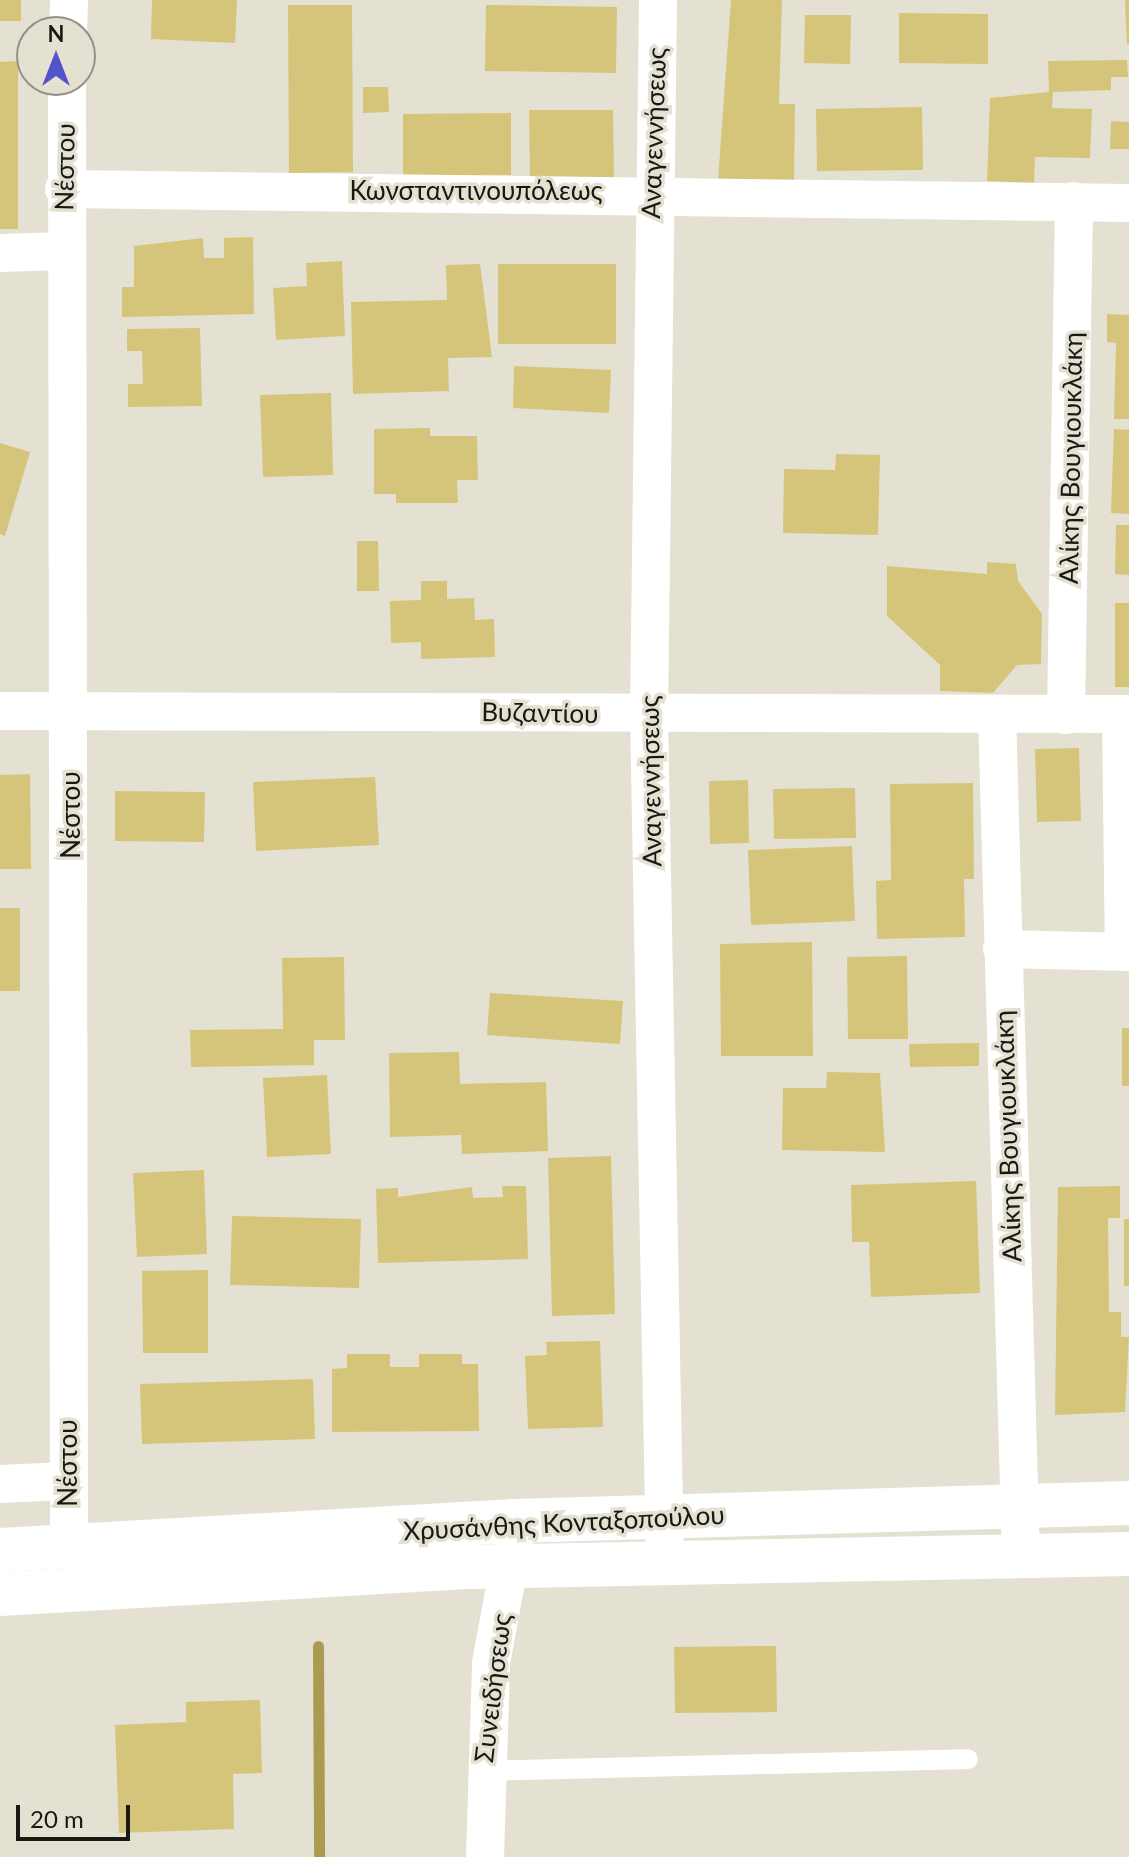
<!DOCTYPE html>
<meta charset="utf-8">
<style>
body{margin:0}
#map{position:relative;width:1129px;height:1857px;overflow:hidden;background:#e4e1d2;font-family:Lato,sans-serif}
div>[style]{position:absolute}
.stream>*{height:11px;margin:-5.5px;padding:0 5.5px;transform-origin:5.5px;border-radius:5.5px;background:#ab9b50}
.building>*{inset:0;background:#d5c57a}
.lane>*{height:20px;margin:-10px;padding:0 10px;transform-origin:10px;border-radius:10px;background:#fff}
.street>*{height:38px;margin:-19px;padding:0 19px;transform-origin:19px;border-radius:19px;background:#fff}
.secondary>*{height:44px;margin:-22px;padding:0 22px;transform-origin:22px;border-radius:22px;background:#fff}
span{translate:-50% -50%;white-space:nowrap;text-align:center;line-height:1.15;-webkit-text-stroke:7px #e4e1d2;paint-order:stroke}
.street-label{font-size:26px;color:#191813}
.north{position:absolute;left:16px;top:16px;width:80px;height:80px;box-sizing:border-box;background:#e4e1d2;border:2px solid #939186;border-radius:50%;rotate:0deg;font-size:22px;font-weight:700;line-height:32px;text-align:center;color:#191813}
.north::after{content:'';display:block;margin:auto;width:28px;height:36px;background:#5353ca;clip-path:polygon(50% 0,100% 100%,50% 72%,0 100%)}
.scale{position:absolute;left:16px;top:1805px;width:114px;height:36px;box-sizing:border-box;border:4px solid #191813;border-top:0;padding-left:10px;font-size:24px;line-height:28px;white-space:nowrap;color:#191813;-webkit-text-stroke:6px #e4e1d2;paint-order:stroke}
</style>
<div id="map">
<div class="stream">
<div style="left:318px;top:1646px;width:211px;rotate:89.7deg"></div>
</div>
<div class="building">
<div style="clip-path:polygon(0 0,21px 0,21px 21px,0 21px)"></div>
<div style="clip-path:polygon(152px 0,237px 0,235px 43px,151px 39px)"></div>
<div style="clip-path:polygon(731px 0,782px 0,779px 104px,795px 104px,794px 183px,718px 181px)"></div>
<div style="clip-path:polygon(1125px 0,1129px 0,1129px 44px,1127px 44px)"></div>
<div style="clip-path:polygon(288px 5px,352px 5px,353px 172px,289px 173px)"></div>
<div style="clip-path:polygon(486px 5px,617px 7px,616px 73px,485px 71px)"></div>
<div style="clip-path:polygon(899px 13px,988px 14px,988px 64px,899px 63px)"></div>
<div style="clip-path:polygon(805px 15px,851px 15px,850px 64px,804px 63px)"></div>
<div style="clip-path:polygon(1127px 60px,1128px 77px,1111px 77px,1111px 90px,1053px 92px,1052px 108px,1092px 109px,1090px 158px,1035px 157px,1034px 183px,987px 181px,990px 98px,1049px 92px,1048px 61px)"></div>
<div style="clip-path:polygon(18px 61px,18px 229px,0 229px,0 62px)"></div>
<div style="clip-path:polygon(363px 87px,388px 87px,389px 112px,363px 113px)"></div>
<div style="clip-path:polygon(922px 107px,923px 170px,817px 171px,816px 109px)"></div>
<div style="clip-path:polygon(529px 110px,613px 110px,614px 177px,530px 177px)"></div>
<div style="clip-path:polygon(511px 113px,511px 175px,403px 176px,403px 114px)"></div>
<div style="clip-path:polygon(1111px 121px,1129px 122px,1129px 149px,1110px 149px)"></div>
<div style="clip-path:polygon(253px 237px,254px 314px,122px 317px,122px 287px,134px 287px,134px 246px,203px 238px,204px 258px,224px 258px,224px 238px)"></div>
<div style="clip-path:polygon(342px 261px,345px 336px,276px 340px,273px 288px,307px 286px,306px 263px)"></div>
<div style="clip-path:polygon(480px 264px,492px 357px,448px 358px,449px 391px,353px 394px,351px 302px,447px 300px,446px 265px)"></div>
<div style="clip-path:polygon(498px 264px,616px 264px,616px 344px,498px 344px)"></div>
<div style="clip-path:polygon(1107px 314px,1129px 315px,1129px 419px,1114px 419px,1116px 343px,1107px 342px)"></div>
<div style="clip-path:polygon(200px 328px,202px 406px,128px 407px,128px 384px,143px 384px,142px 351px,127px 351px,127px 329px)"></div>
<div style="clip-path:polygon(514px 366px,611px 370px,609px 413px,513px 408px)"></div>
<div style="clip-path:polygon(331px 393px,333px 475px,263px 477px,260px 395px)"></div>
<div style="clip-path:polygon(430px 428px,430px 436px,477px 436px,478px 480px,457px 480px,458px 503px,396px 503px,396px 494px,374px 494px,374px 429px)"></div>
<div style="clip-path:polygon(1114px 429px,1129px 430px,1129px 514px,1111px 513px)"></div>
<div style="clip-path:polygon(0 443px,30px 452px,5px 536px,0 534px)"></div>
<div style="clip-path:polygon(836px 454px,880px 455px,878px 535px,783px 533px,784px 469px,835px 470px)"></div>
<div style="clip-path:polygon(1116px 525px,1129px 525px,1129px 575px,1115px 574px)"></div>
<div style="clip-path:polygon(357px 541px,378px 541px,379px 591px,357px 591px)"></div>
<div style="clip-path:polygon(987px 562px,1016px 564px,1018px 581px,1042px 614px,1041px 664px,1017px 665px,993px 693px,940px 691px,940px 665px,887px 616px,887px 566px,987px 574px)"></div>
<div style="clip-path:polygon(421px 581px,447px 581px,447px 599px,474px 598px,475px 620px,494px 619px,495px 657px,421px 659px,421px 642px,391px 643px,390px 601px,421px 600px)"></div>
<div style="clip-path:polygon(1115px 603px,1129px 603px,1129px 687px,1115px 687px)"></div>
<div style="clip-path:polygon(1079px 748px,1081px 821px,1037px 822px,1035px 749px)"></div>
<div style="clip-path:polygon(30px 774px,31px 869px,0 869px,0 775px)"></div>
<div style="clip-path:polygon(375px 777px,379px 845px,256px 851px,253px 782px)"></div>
<div style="clip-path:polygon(748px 780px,749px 843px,710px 844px,709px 781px)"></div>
<div style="clip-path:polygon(973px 783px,974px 879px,964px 879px,965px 937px,877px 939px,876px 881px,891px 880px,890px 784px)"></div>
<div style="clip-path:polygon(855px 788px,856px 838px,774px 839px,773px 789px)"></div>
<div style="clip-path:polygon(115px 791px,205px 792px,204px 842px,115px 841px)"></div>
<div style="clip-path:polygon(852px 846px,855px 921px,751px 925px,748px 850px)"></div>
<div style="clip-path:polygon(0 908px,20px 908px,20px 991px,0 991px)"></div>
<div style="clip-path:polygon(812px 942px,813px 1056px,721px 1056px,720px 944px)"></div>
<div style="clip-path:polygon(907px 956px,908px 1039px,848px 1039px,847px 957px)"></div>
<div style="clip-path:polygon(344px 957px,345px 1040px,314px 1040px,314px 1065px,191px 1067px,190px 1030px,283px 1029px,282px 958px)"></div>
<div style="clip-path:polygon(490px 993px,623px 1001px,620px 1044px,487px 1035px)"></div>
<div style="clip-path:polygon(1122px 1028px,1129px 1028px,1129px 1086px,1122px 1086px)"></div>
<div style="clip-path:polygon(979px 1043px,979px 1066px,910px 1067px,909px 1044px)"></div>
<div style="clip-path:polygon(459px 1052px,460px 1084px,546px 1082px,548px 1151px,462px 1154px,461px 1135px,390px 1137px,389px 1053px)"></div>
<div style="clip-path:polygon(827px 1072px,880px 1073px,885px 1152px,782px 1150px,783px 1088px,826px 1088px)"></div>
<div style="clip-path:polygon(327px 1075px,331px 1154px,267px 1157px,263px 1078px)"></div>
<div style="clip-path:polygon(611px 1156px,615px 1314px,552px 1316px,548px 1158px)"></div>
<div style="clip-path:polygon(204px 1170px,207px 1254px,137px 1257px,133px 1173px)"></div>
<div style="clip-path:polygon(976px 1181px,980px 1293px,871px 1297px,869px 1242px,852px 1242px,851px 1185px)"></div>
<div style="clip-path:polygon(502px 1186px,526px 1186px,528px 1259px,378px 1263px,376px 1189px,398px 1188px,398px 1197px,472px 1187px,473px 1198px,503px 1197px)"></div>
<div style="clip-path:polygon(1120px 1186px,1120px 1218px,1108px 1218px,1109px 1312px,1121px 1312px,1121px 1337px,1129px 1337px,1125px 1412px,1055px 1415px,1058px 1187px)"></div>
<div style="clip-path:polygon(232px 1216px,361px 1219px,359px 1288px,230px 1285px)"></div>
<div style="clip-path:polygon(1124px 1219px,1129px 1219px,1129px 1286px,1124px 1286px)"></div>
<div style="clip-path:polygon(208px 1270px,208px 1353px,143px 1353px,142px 1271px)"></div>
<div style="clip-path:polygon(600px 1341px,603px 1427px,528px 1429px,525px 1356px,547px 1355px,546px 1342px)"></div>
<div style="clip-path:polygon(347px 1354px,390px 1354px,390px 1367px,419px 1367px,419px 1354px,462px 1354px,462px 1364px,478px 1364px,479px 1431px,332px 1432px,332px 1369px,347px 1368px)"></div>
<div style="clip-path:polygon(313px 1379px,315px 1439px,142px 1444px,140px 1384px)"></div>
<div style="clip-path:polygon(776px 1646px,777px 1712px,675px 1713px,674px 1647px)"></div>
<div style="clip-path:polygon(260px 1700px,262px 1773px,233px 1774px,234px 1829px,119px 1833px,115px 1725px,186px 1722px,186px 1702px)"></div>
</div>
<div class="lane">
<div style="left:482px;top:1771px;width:486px;rotate:-1.4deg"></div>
</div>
<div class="street">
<div style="left:658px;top:0;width:715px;rotate:90.72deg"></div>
<div style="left:649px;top:715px;width:847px;rotate:88.92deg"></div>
<div style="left:68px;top:32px;width:32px;rotate:-88deg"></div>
<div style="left:67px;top:80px;width:1470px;rotate:89.92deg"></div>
<div style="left:64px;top:189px;width:1065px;rotate:0.75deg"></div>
<div style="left:0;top:253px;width:65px;rotate:-1.8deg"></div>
<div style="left:0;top:711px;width:1129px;rotate:0.15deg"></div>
<div style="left:997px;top:715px;width:842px;rotate:88.37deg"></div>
<div style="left:1066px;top:715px;width:514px;rotate:-89.11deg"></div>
<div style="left:1121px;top:715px;width:237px;rotate:89.3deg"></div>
<div style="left:1002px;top:949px;width:127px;rotate:1.4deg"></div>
<div style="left:0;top:1484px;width:68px;rotate:-2.5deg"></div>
<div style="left:485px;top:1857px;width:194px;rotate:-88.2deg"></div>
<div style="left:491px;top:1663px;width:126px;rotate:-79.5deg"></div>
</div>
<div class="secondary">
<div style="left:0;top:1550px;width:515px;rotate:-3.23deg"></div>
<div style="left:514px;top:1521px;width:615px;rotate:-1.68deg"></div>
<div style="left:0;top:1594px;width:475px;rotate:-3.3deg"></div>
<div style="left:474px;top:1567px;width:655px;rotate:-1.14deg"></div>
</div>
<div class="street-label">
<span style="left:654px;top:133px;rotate:-88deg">Αναγεννήσεως</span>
<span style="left:65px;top:167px;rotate:-89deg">Νέστου</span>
<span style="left:476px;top:191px">Κωνσταντινουπόλεως</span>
<span style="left:1071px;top:458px;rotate:-89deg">Αλίκης Βουγιουκλάκη</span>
<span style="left:540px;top:713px;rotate:1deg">Βυζαντίου</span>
<span style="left:651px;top:781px;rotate:-91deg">Αναγεννήσεως</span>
<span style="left:71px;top:815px;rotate:-90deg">Νέστου</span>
<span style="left:1008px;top:1136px;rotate:-92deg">Αλίκης Βουγιουκλάκη</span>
<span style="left:68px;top:1463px;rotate:-90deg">Νέστου</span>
<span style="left:564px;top:1523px;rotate:-3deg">Χρυσάνθης Κονταξοπούλου</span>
<span style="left:493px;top:1688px;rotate:-83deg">Συνειδήσεως</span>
</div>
<div class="north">N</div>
<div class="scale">20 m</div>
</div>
